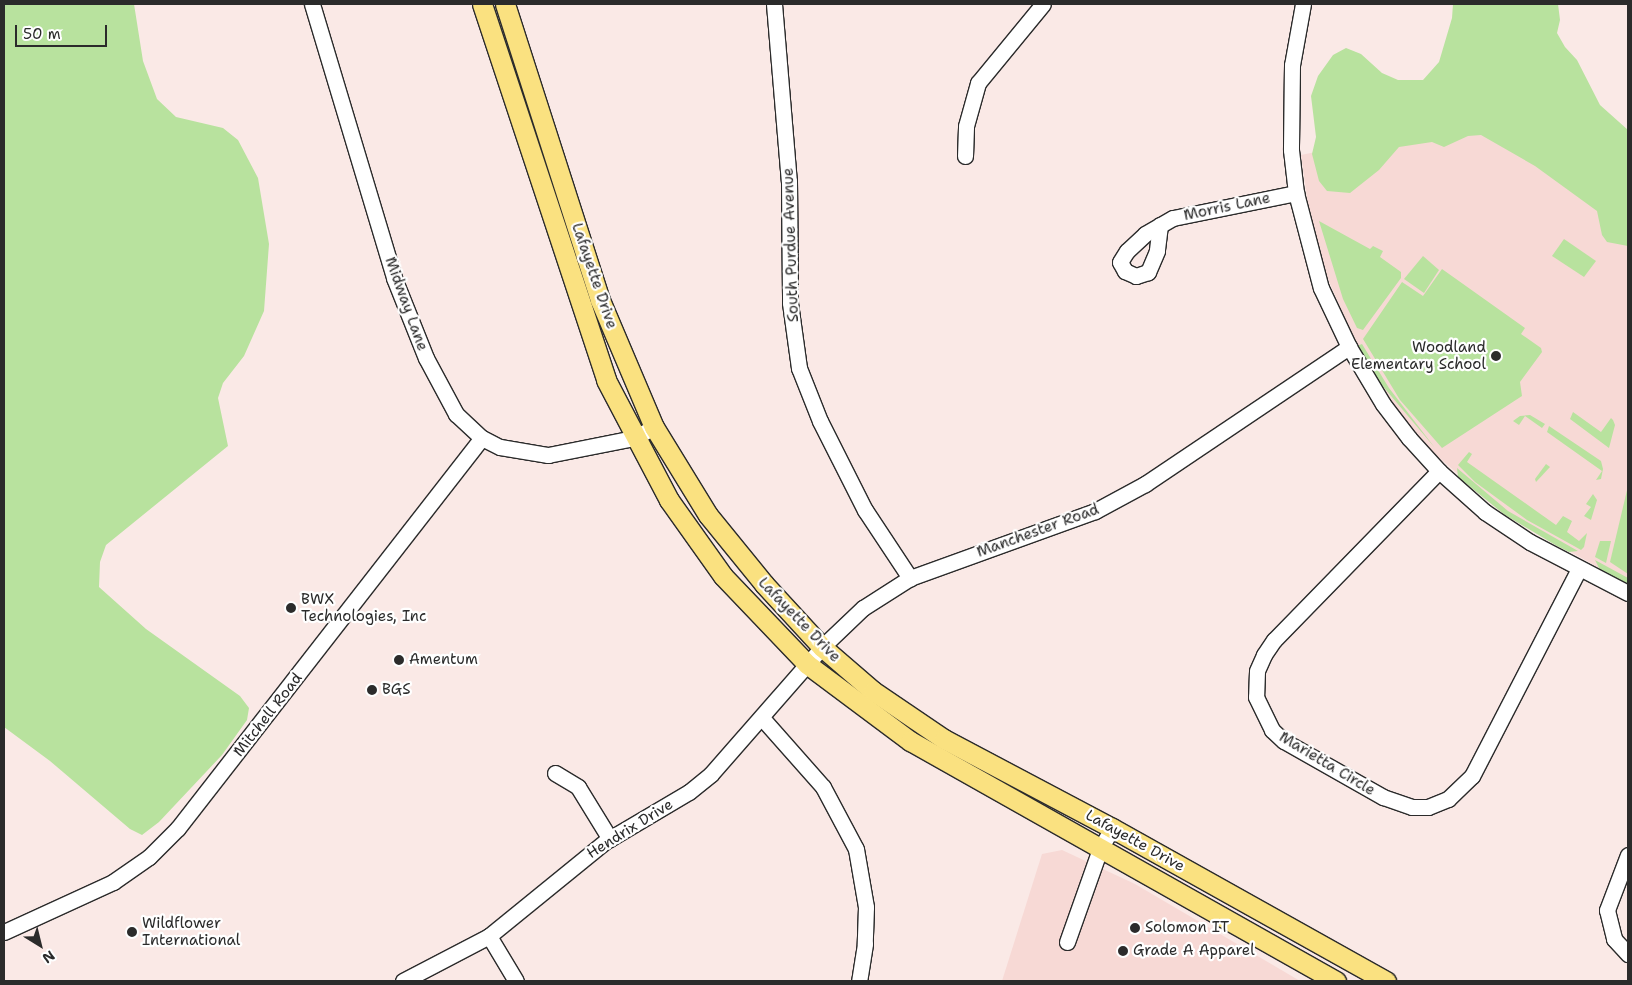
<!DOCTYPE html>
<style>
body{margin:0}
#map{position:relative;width:1632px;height:985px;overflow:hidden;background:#fae9e6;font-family:"Shantell Sans",sans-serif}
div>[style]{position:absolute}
.built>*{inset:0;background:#f7d9d5}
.green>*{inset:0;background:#b8e29e}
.roads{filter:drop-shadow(1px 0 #2b2b2b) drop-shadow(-1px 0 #2b2b2b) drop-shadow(0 1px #2b2b2b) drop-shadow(0 -1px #2b2b2b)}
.minor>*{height:15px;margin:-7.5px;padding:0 7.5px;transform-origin:7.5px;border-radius:7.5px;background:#fff}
.major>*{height:19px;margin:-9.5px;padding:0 9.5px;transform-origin:9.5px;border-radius:9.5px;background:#fae180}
.dots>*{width:14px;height:14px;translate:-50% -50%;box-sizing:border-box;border:2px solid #fff;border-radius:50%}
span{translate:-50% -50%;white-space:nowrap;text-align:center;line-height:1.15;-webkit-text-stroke:4.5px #fff;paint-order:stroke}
.street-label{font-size:15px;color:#2b2b2b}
.poi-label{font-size:15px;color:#2b2b2b}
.right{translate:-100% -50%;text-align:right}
.left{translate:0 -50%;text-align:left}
.frame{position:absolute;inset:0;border:5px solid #2b2b2b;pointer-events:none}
.north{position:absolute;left:15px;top:920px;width:50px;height:50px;-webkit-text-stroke:4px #fff;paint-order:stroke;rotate:144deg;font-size:14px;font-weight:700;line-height:20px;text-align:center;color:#2b2b2b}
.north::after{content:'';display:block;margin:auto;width:18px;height:22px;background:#2b2b2b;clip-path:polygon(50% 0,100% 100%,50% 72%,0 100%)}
.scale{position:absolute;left:15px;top:25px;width:92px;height:22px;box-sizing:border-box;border:2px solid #2b2b2b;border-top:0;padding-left:6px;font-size:15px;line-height:18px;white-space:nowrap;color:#2b2b2b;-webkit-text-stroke:4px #fff;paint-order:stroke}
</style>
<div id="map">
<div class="built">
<div style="clip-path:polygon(1477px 119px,1628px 161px,1628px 584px,1505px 515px,1428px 448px,1390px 400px,1357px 346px,1322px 265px,1310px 218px,1301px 155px)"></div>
<div style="clip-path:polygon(1062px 850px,1135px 884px,1300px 981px,1002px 981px,1042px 854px)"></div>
</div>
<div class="green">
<div style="clip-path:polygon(4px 4px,134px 4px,143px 61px,157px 99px,176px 117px,223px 128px,238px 140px,258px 178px,269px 244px,264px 311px,244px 356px,223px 383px,218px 398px,228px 446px,106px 545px,100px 562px,99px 587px,146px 629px,240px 696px,249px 708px,247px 720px,222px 755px,159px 822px,142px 835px,130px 829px,50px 761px,4px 727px)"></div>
<div style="clip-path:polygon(1453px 4px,1558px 4px,1560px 20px,1557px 33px,1565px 47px,1577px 60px,1600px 105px,1628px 130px,1628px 246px,1607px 242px,1602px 235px,1597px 211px,1535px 166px,1481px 135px,1468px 136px,1444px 147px,1432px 142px,1399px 147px,1379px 170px,1350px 193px,1327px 191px,1319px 181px,1312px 154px,1316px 137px,1311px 96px,1318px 76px,1333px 55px,1346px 48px,1361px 54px,1382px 73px,1398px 80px,1423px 80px,1439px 62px,1452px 18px)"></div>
<div style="clip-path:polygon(1319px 221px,1370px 249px,1373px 246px,1383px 251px,1380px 257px,1401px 272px,1401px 278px,1363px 330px,1357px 328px,1343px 299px)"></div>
<div style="clip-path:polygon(1564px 239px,1596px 261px,1584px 277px,1552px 256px)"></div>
<div style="clip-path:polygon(1423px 256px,1439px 270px,1424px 293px,1404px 279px)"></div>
<div style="clip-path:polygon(1442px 269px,1525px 328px,1521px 334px,1541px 348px,1542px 352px,1520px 382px,1522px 396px,1442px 448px,1400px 400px,1363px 339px,1402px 282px,1423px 296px)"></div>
<div style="clip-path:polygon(1362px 344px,1389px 388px,1435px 448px,1375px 377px,1357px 346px)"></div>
<div style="clip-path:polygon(1573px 412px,1601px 432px,1611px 418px,1613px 420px,1615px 425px,1609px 448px,1570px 419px)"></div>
<div style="clip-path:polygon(1530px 415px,1545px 424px,1542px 428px,1525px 416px,1519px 425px,1513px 421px,1520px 416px)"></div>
<div style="clip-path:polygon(1549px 426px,1601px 461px,1603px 469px,1601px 479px,1596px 480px,1602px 471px,1547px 432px)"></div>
<div style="clip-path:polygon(1469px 452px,1472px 454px,1467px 462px,1556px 525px,1563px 516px,1572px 521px,1567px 532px,1579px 541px,1587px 533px,1584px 547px,1581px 550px,1574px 546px,1527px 520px,1475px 482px,1458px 465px)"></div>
<div style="clip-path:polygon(1546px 464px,1550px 467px,1536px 482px,1535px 479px)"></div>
<div style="clip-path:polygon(1457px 468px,1508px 511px,1578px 551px,1569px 552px,1557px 546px,1505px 515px,1458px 477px)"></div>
<div style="clip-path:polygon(1628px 486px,1628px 574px,1610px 562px)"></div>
<div style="clip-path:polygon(1593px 494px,1597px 500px,1591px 520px,1584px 516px,1591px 507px,1586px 504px)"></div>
<div style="clip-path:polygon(1600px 541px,1611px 541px,1606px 563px,1595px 557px)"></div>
<div style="clip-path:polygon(1595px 560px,1628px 578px,1628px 584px,1600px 570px)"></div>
</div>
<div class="roads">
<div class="minor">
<div style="left:312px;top:4px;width:286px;rotate:73.3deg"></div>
<div style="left:394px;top:278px;width:86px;rotate:68.2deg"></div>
<div style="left:426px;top:358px;width:64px;rotate:61.8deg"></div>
<div style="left:456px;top:414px;width:35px;rotate:43deg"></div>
<div style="left:482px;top:438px;width:20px;rotate:27deg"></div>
<div style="left:500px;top:447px;width:49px;rotate:9.5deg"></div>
<div style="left:548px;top:455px;width:88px;rotate:-11.2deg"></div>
<div style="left:634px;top:438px;width:23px;rotate:-29deg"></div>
<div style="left:774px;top:4px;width:178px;rotate:85.2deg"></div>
<div style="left:789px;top:181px;width:122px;rotate:89.5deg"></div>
<div style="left:790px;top:303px;width:66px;rotate:82.1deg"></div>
<div style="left:799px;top:368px;width:57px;rotate:68.4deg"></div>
<div style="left:820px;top:421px;width:100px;rotate:63.2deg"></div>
<div style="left:865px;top:510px;width:82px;rotate:56.5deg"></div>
<div style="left:1303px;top:4px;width:62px;rotate:100.2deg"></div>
<div style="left:1292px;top:65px;width:85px;rotate:90.7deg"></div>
<div style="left:1291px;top:150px;width:43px;rotate:83.4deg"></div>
<div style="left:1296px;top:193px;width:98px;rotate:75.3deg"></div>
<div style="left:1321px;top:288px;width:65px;rotate:64.6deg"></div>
<div style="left:1349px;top:347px;width:66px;rotate:59.2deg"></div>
<div style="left:1383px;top:404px;width:43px;rotate:52.6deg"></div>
<div style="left:1409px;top:438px;width:45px;rotate:47.7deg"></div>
<div style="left:1439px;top:471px;width:62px;rotate:41.7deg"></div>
<div style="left:1485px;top:512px;width:54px;rotate:33.7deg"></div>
<div style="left:1530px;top:542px;width:110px;rotate:27.5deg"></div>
<div style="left:965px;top:156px;width:30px;rotate:-88deg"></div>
<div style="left:966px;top:126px;width:45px;rotate:-74.4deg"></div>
<div style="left:978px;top:83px;width:102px;rotate:-50.6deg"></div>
<div style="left:1160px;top:225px;width:26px;rotate:97deg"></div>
<div style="left:1157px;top:251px;width:23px;rotate:113deg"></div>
<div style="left:1148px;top:272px;width:13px;rotate:162deg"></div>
<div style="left:1136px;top:276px;width:12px;rotate:-156deg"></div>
<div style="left:1125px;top:271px;width:10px;rotate:-119deg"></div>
<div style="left:1120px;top:262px;width:13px;rotate:-58deg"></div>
<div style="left:1127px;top:251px;width:25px;rotate:-43deg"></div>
<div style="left:1145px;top:234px;width:32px;rotate:-30deg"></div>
<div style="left:1173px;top:218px;width:126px;rotate:-11.5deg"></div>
<div style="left:1439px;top:471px;width:236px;rotate:134.3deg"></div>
<div style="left:1274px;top:640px;width:18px;rotate:124deg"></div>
<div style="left:1264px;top:655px;width:17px;rotate:114deg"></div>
<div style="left:1257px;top:671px;width:26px;rotate:92deg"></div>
<div style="left:1256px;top:697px;width:37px;rotate:64deg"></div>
<div style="left:1272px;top:730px;width:16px;rotate:43deg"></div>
<div style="left:1284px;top:741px;width:114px;rotate:29.5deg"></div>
<div style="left:1383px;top:797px;width:31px;rotate:19deg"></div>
<div style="left:1412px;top:807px;width:16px"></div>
<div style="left:1428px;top:807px;width:22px;rotate:-22deg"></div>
<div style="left:1448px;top:799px;width:33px;rotate:-44deg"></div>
<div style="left:1472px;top:776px;width:233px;rotate:-62.7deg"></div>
<div style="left:762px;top:718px;width:92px;rotate:48.5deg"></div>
<div style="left:823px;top:787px;width:70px;rotate:62deg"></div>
<div style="left:856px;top:849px;width:59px;rotate:80.2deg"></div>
<div style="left:866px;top:907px;width:37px;rotate:92deg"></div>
<div style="left:865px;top:944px;width:37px;rotate:99deg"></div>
<div style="left:555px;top:773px;width:27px;rotate:31deg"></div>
<div style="left:578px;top:787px;width:61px;rotate:58.4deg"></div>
<div style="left:1628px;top:855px;width:59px;rotate:110.9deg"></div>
<div style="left:1607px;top:910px;width:30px;rotate:76deg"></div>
<div style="left:1614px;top:939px;width:21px;rotate:47deg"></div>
<div style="left:4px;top:932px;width:120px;rotate:-24.6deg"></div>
<div style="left:113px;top:882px;width:44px;rotate:-34.8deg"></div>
<div style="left:149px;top:857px;width:41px;rotate:-45deg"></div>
<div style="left:178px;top:828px;width:494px;rotate:-52.1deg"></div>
<div style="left:489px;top:936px;width:52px;rotate:59deg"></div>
<div style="left:1067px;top:942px;width:99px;rotate:-70.5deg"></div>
<div style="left:1100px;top:849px;width:24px;rotate:-60deg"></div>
<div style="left:403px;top:981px;width:97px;rotate:-27.6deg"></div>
<div style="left:489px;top:936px;width:151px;rotate:-39.1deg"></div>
<div style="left:606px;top:841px;width:96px;rotate:-30.6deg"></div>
<div style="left:689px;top:792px;width:28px;rotate:-39deg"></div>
<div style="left:711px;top:774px;width:169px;rotate:-48.8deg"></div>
<div style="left:822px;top:647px;width:57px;rotate:-43.6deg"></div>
<div style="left:863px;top:608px;width:56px;rotate:-32.6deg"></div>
<div style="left:910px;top:578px;width:197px;rotate:-19.9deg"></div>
<div style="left:1095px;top:511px;width:57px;rotate:-28.4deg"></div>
<div style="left:1145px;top:484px;width:246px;rotate:-33.9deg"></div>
</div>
<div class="major">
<div style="left:482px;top:4px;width:396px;rotate:71.7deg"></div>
<div style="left:606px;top:380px;width:136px;rotate:62.3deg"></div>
<div style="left:669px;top:500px;width:93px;rotate:54.6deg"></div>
<div style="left:723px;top:576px;width:122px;rotate:46.3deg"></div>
<div style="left:807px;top:664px;width:129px;rotate:36.8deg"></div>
<div style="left:910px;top:741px;width:489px;rotate:29.4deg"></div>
<div style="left:505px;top:4px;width:311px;rotate:72.2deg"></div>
<div style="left:600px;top:300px;width:138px;rotate:67deg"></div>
<div style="left:654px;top:427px;width:103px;rotate:58.5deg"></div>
<div style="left:708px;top:515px;width:89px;rotate:50.9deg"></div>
<div style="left:764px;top:584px;width:86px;rotate:47.4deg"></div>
<div style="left:822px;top:647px;width:67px;rotate:40.8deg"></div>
<div style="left:873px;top:691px;width:86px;rotate:34.1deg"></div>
<div style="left:944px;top:739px;width:190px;rotate:27.9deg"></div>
<div style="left:1112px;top:828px;width:314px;rotate:29.2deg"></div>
</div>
</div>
<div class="dots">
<div style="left:1496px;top:356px;background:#2b2b2b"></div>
<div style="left:291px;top:608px;background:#2b2b2b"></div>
<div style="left:399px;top:660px;background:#2b2b2b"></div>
<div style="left:372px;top:690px;background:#2b2b2b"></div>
<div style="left:1135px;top:928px;background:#2b2b2b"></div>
<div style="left:132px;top:932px;background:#2b2b2b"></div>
<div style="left:1123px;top:951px;background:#2b2b2b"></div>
</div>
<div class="street-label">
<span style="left:1227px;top:207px;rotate:-12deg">Morris Lane</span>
<span style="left:791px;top:245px;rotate:-92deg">South Purdue Avenue</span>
<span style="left:594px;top:276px;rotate:71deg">Lafayette Drive</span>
<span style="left:406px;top:304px;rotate:70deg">Midway Lane</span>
<span style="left:1038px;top:531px;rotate:-20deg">Manchester Road</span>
<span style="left:799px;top:620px;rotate:46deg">Lafayette Drive</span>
<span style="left:268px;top:715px;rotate:-52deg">Mitchell Road</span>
<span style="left:1327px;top:764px;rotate:31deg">Marietta Circle</span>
<span style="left:630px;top:829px;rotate:-32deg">Hendrix Drive</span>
<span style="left:1135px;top:841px;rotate:29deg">Lafayette Drive</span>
</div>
<div class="poi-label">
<span class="right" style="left:1486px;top:356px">Woodland<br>Elementary School</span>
<span class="left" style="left:301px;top:608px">BWX<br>Technologies, Inc</span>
<span class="left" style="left:409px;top:660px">Amentum</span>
<span class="left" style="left:382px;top:690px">BGS</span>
<span class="left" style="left:142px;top:932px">Wildflower<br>International</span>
<span class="left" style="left:1145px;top:928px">Solomon IT</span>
<span class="left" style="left:1133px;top:951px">Grade A Apparel</span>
</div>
<div class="frame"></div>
<div class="north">N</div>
<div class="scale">50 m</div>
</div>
